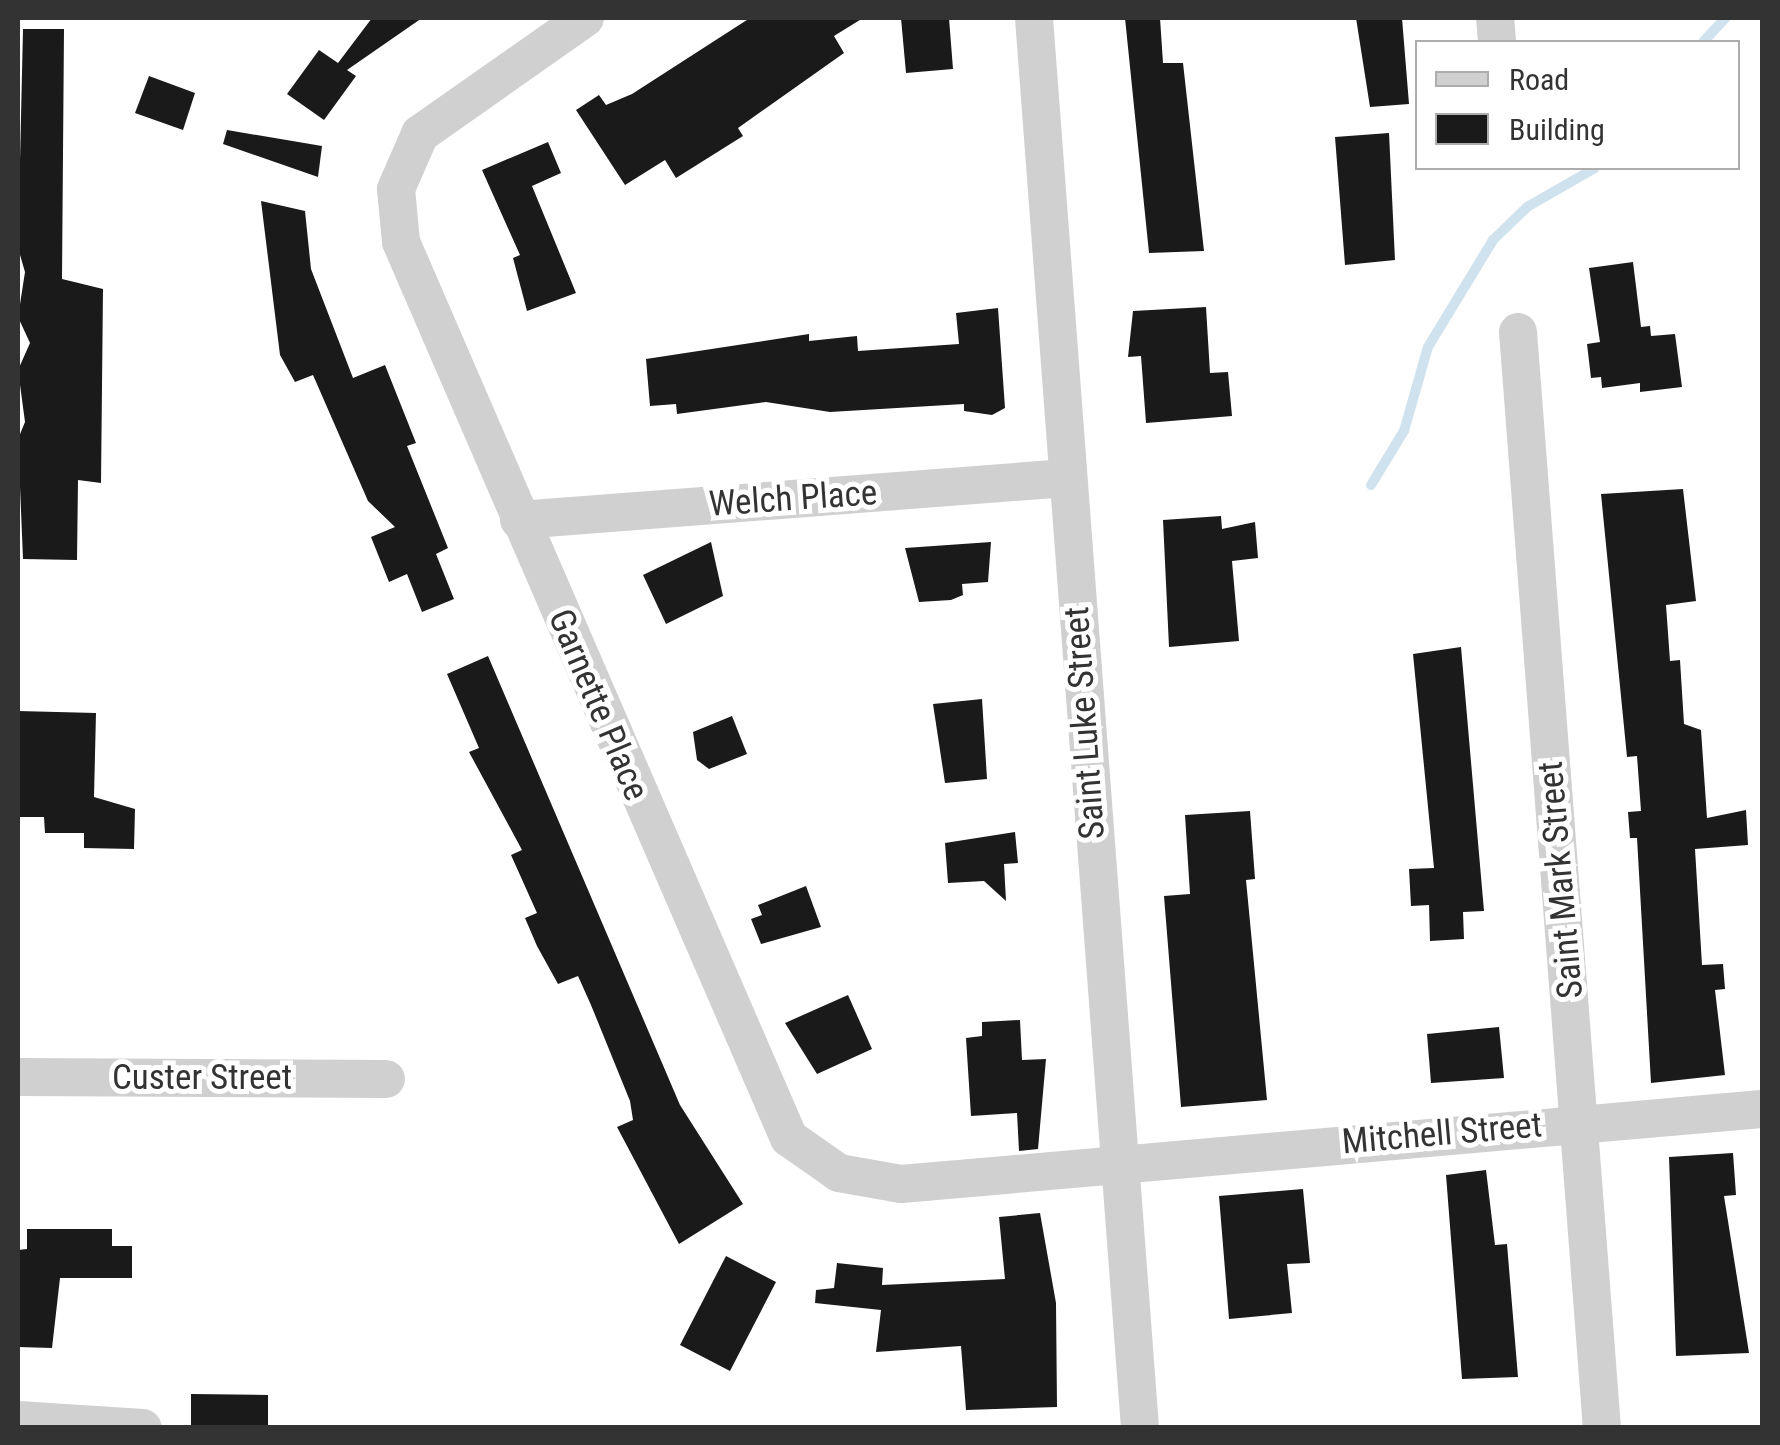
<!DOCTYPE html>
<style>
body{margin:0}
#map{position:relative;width:1780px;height:1445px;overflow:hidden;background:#fff;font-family:"Roboto Condensed",sans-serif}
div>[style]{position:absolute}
.stream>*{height:10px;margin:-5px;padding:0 5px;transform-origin:5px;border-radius:5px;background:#cfe2ee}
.building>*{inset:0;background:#1a1a1a}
.minor>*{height:38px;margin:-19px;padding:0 19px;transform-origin:19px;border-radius:19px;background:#d0d0d0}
span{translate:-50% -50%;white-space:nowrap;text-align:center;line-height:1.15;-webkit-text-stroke:10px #fff;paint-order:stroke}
.street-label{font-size:35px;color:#333}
.frame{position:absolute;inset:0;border:20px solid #333;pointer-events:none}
.legend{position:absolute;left:1415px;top:40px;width:325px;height:130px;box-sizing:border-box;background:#fff;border:2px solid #adadad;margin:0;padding:12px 18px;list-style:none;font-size:30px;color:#333}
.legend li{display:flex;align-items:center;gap:20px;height:50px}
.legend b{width:50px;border:2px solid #adadad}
</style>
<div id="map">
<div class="stream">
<div style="left:1703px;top:42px;width:33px;rotate:-47deg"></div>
<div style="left:1371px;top:485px;width:63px;rotate:-58.6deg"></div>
<div style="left:1404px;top:431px;width:87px;rotate:-74.1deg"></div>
<div style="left:1428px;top:347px;width:125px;rotate:-58.7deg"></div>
<div style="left:1493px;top:240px;width:47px;rotate:-44.1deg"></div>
<div style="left:1527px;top:207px;width:78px;rotate:-29.8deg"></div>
</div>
<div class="building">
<div style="clip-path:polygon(372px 18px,422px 18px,347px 70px,356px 76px,324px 120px,287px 94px,319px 50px,338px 63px)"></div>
<div style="clip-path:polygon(750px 18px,863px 18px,834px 36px,844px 53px,738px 128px,743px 136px,676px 178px,665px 160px,625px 185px,576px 110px,599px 95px,606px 105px,632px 94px)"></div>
<div style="clip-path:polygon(901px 18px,949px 18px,953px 69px,906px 73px)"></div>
<div style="clip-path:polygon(1125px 18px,1160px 18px,1163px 63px,1183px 63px,1204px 251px,1149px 253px)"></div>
<div style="clip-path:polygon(1356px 18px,1402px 18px,1409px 104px,1370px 107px)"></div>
<div style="clip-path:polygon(23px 29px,64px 29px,62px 279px,103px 289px,101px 483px,78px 480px,77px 560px,23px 559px,18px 439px,25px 422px,18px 370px,30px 343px,18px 317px,25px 272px,18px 248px)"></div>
<div style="clip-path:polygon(149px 76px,195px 93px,183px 130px,135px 113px)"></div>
<div style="clip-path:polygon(227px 130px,322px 146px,318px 177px,223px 144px)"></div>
<div style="clip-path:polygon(1389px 133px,1395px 260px,1345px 265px,1335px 137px)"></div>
<div style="clip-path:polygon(548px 142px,561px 173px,532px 186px,576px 293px,527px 311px,513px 258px,520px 255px,482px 170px)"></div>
<div style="clip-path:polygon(261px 201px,305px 211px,311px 269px,353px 378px,385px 365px,416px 443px,407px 446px,448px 548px,436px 554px,454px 599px,422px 612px,407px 574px,389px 582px,371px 537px,395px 527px,368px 501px,313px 375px,295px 382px,280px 355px)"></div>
<div style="clip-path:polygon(1633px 262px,1641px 327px,1650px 326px,1651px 336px,1675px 334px,1682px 387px,1640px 392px,1640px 383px,1602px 388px,1601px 377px,1591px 378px,1587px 344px,1600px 342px,1589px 268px)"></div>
<div style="clip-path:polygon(1206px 307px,1210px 373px,1228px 372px,1232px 416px,1146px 423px,1141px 356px,1128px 357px,1133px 311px)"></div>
<div style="clip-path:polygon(998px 308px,1005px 408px,992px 415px,964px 411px,964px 404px,830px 412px,766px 402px,677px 414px,676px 404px,650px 406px,646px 359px,809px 334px,809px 341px,857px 336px,858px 351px,959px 344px,956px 313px)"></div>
<div style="clip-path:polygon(1683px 489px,1696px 601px,1666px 605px,1670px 661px,1680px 660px,1684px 724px,1701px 730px,1707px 818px,1746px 810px,1748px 845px,1695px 849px,1702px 965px,1723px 964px,1725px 989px,1715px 990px,1725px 1075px,1651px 1083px,1637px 838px,1630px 838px,1628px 812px,1641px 811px,1637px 756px,1627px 757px,1601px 494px)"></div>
<div style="clip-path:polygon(1221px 516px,1222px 529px,1255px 522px,1258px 558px,1232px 561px,1239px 641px,1169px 647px,1163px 520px)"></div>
<div style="clip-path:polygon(711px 542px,723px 596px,666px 624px,643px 575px)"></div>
<div style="clip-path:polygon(991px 542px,988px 582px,962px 584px,963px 595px,951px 600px,919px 602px,905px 548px)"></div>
<div style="clip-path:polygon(1461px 647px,1484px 911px,1463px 912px,1464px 939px,1430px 941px,1429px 905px,1411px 906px,1409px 869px,1434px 868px,1413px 654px)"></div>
<div style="clip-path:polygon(488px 656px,680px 1105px,743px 1204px,679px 1244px,617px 1127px,633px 1120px,630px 1101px,591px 1005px,578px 976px,558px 984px,537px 946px,525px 918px,537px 913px,511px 855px,522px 850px,469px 752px,479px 748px,447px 674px)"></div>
<div style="clip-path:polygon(982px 699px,987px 779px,945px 783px,933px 704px)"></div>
<div style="clip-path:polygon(18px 711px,96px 713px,94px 797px,135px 809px,134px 849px,84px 848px,84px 833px,45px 833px,44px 817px,18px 817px)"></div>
<div style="clip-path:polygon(732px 716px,747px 754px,709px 769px,697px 760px,693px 732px)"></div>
<div style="clip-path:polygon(1250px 811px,1255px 879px,1246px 880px,1267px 1100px,1181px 1107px,1164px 896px,1190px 894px,1185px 815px)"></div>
<div style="clip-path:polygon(1015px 832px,1018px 863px,1004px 864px,1006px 901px,984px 881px,948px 883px,945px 843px)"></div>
<div style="clip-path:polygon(806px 886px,821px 927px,761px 944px,751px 919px,762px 915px,758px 905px)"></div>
<div style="clip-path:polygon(848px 995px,872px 1049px,817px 1074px,785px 1023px)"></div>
<div style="clip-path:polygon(1020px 1020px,1022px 1060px,1046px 1059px,1038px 1149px,1019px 1151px,1017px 1113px,971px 1116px,966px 1038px,982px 1036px,982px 1022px)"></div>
<div style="clip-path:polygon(1499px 1027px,1504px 1078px,1431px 1083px,1427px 1034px)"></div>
<div style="clip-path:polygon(1733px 1153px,1736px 1195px,1724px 1196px,1749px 1353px,1676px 1356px,1669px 1157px)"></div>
<div style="clip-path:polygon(1486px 1170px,1495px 1245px,1507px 1244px,1518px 1377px,1462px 1379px,1446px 1175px)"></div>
<div style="clip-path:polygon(1303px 1189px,1310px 1263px,1287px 1264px,1292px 1313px,1229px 1319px,1219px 1196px)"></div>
<div style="clip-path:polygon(1040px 1213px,1056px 1303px,1057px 1407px,966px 1410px,961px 1346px,876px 1352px,881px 1310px,815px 1303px,816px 1290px,834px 1288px,837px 1263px,883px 1268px,882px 1285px,1005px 1279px,999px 1217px)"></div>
<div style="clip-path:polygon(27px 1229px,112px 1229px,112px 1246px,132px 1246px,132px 1278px,60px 1278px,52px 1348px,18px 1347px,18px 1250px,27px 1249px)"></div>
<div style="clip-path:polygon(726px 1256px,776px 1282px,730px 1371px,680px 1345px)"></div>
<div style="clip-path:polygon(191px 1394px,268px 1395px,268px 1428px,191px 1428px)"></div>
</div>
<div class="minor">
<div style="left:585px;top:18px;width:202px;rotate:144.9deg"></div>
<div style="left:420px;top:134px;width:60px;rotate:113.6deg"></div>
<div style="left:396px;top:189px;width:53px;rotate:84.6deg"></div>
<div style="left:401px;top:242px;width:976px;rotate:66.59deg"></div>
<div style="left:789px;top:1138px;width:61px;rotate:35deg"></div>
<div style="left:839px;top:1173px;width:63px;rotate:10.1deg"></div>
<div style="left:901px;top:1184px;width:864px;rotate:-4.98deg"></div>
<div style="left:1034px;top:18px;width:1414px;rotate:85.7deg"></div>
<div style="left:1495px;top:18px;width:24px;rotate:85deg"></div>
<div style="left:1518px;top:332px;width:1099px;rotate:85.62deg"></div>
<div style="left:519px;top:520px;width:549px;rotate:-4.39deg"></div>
<div style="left:18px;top:1077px;width:368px;rotate:0.3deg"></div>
<div style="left:18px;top:1420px;width:125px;rotate:3.7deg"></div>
</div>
<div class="street-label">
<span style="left:793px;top:499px;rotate:-4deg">Welch Place</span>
<span style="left:598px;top:705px;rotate:67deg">Garnette Place</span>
<span style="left:1085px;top:723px;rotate:-94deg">Saint Luke Street</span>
<span style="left:1561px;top:880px;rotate:-95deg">Saint Mark Street</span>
<span style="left:202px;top:1078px">Custer Street</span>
<span style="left:1442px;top:1134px;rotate:-5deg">Mitchell Street</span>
</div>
<div class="frame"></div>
<ul class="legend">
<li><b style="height:12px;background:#d0d0d0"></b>Road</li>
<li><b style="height:28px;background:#1a1a1a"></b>Building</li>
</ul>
</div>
